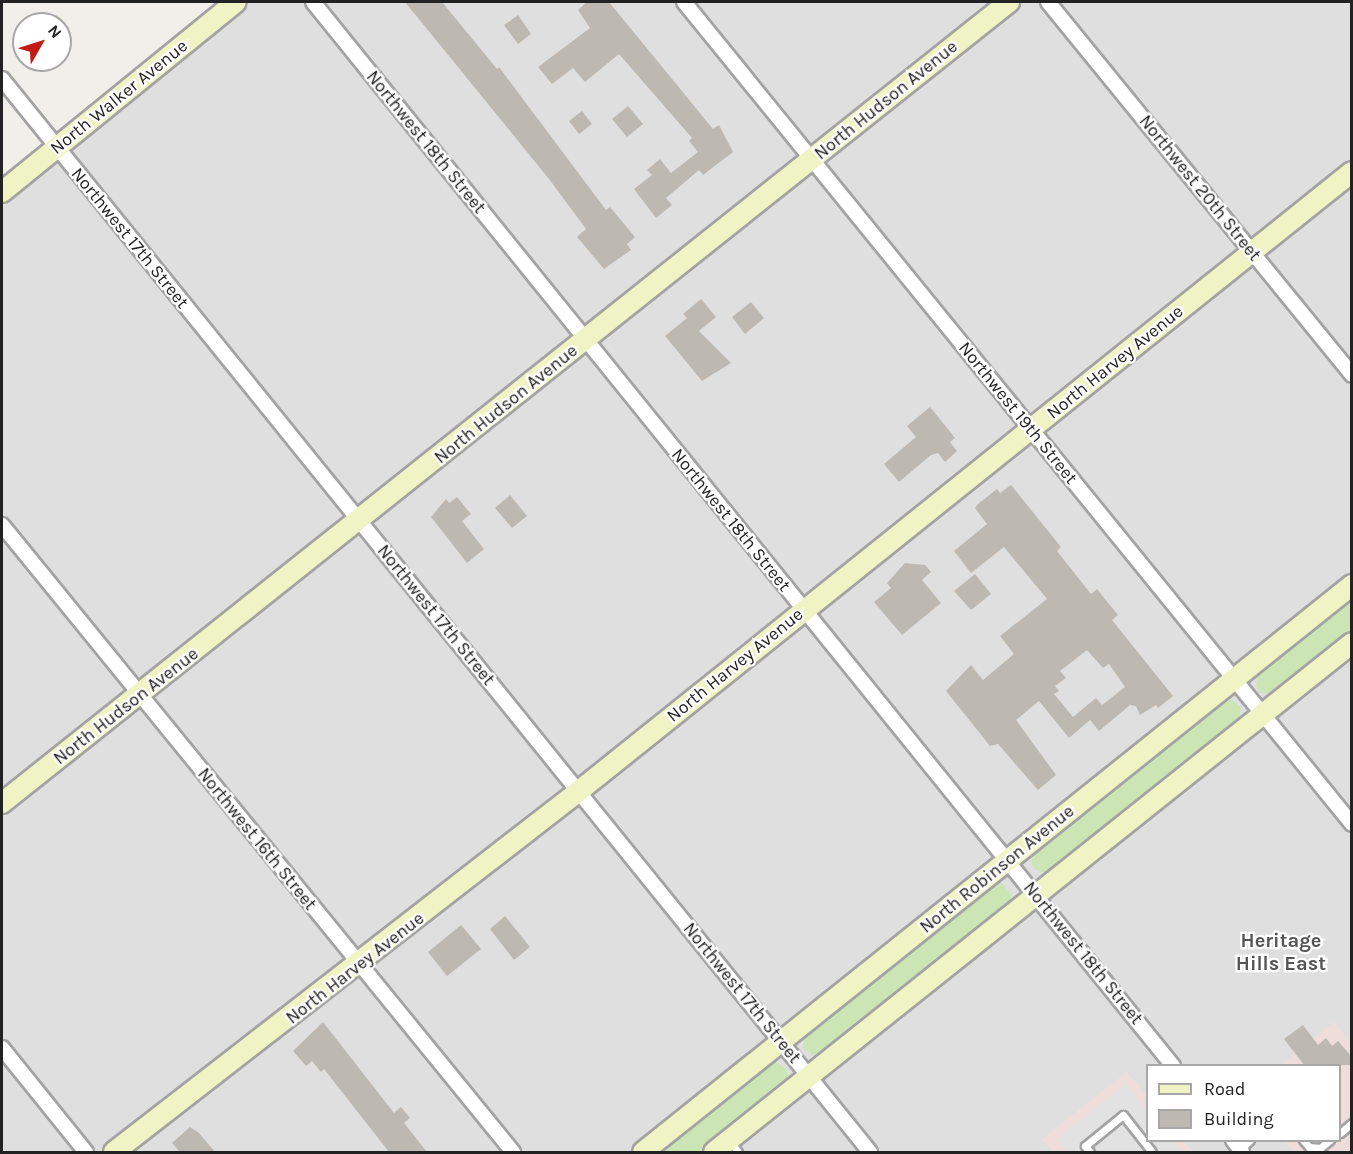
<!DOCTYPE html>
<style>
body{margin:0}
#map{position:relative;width:1353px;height:1154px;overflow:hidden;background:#f1efe9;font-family:Karla,sans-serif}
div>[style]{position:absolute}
.residential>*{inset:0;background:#e0dfdf}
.commercial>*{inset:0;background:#efdddb}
.grass>*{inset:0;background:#cbe5b5}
.parking>*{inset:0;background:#e2e2e2}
.building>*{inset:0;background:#beb8b2}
.roads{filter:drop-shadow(2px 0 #a3a3a3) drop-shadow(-2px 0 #a3a3a3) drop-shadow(0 2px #a3a3a3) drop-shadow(0 -2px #a3a3a3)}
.lane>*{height:7px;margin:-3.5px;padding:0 3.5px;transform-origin:3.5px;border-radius:3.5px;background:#fff}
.street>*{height:14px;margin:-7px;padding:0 7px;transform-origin:7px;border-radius:7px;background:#fff}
.secondary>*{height:20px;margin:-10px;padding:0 10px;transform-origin:10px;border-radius:10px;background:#f0f4c4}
span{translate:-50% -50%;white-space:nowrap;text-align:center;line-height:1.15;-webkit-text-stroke:4.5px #fff;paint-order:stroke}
.street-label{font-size:18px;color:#222}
.neighbourhood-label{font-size:20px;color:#555;font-weight:700}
.frame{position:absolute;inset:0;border:3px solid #222;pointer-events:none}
.legend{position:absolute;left:1146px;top:1064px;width:195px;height:78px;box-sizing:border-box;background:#fff;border:2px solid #a7a7a7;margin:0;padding:8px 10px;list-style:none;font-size:18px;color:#222}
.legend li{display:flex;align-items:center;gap:12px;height:30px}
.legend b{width:30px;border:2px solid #a7a7a7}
.north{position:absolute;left:12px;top:12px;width:60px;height:60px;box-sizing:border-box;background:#fff;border:2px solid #a7a7a7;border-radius:50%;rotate:51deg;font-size:16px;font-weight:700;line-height:24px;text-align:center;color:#222}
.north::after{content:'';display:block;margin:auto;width:21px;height:27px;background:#c01b14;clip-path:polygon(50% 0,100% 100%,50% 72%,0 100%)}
</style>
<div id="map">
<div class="residential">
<div style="clip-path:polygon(evenodd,237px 2px,1351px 2px,1351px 1152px,2px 1152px,2px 192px,237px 2px,1148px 1066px,1340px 1066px,1340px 1140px,1148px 1140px,1148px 1066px)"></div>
</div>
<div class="commercial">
<div style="clip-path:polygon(1334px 1022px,1351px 1043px,1351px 1152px,1294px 1152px,1284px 1141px,1340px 1140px,1340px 1066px,1280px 1066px)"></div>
<div style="clip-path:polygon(1127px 1072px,1147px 1096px,1148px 1140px,1183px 1141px,1193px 1152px,1053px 1152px,1042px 1139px)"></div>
</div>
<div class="grass">
<div style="clip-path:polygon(1351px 597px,1351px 632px,1276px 693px,1260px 693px,1256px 686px,1258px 672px)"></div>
<div style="clip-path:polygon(1229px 698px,1241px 707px,1238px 723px,1054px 870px,1047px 873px,1036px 870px,1031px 863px,1034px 852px)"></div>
<div style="clip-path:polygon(1002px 883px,1012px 895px,1008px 907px,825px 1053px,814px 1056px,803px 1048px,804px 1035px,991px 884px)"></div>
<div style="clip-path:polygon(773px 1060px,787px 1070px,787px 1083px,700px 1152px,656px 1152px)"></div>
</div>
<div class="parking">
<div style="clip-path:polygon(1126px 1084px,1147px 1110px,1148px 1140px,1172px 1141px,1182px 1152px,1068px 1152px,1057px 1139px)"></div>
</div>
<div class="building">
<div style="clip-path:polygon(405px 2px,442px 2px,497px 69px,499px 67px,606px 210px,610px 207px,635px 237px,627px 244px,631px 250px,604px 269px,577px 237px,586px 229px,549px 179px)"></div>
<div style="clip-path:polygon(587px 2px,609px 2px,713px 129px,719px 125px,733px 152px,703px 175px,699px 170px,666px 198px,672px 205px,656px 218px,634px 189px,652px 175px,647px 170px,660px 159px,671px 173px,698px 152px,689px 141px,692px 138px,619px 54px,585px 82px,573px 68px,552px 84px,538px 67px,590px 28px,578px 10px)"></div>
<div style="clip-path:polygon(518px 15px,531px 34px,518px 44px,504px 25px)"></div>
<div style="clip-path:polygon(628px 106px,643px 124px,627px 137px,612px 119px)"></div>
<div style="clip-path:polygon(582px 111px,592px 124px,579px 134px,569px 121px)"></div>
<div style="clip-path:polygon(701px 299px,716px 317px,699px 331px,731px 363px,702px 381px,665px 336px,687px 318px,683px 314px)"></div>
<div style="clip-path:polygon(751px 302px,764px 318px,745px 334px,732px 317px)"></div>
<div style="clip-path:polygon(930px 407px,955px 438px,950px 442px,957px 451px,945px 462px,938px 453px,931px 455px,899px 482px,884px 464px,916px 437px,907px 426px)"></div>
<div style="clip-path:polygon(evenodd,1011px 485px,1061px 547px,1057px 551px,1091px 594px,1097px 589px,1118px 615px,1112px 620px,1173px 696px,1158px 708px,1156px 705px,1140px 715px,1136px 706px,1130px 705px,1099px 731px,1090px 720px,1069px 738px,1039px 701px,1016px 720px,1056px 775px,1038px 790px,998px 744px,990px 746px,946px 691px,971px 665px,983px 680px,1014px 654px,1000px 636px,1047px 599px,1004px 547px,971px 573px,954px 551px,987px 524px,975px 508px,978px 504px,997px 489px,1000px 493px,1011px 485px,1087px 650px,1103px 668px,1109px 664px,1125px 687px,1102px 705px,1096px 698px,1073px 717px,1054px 694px,1059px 691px,1055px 686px,1066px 678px,1060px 671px,1087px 650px)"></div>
<div style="clip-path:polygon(510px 495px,527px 516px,512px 528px,495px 508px)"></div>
<div style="clip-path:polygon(457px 497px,471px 514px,462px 521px,484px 549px,467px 563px,431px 517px,446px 499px,449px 503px)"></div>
<div style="clip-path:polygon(905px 563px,925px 565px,931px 572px,922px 580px,941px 603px,902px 635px,874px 602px,891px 588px,887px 583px)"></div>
<div style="clip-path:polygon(975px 574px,991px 594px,971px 610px,954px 591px)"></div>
<div style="clip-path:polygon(505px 916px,530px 947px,514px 960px,490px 929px)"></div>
<div style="clip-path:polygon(461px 925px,481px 949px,447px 976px,428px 952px)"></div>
<div style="clip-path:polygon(323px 1022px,394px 1113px,401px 1107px,410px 1118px,404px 1123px,427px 1152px,389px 1152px,324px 1069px,321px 1072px,312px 1061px,306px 1066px,293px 1051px)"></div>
<div style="clip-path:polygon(1303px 1025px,1318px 1045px,1326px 1038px,1332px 1046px,1338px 1041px,1352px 1057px,1352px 1065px,1304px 1065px,1284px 1039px)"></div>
<div style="clip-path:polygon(190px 1127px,199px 1133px,215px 1152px,180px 1152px,172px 1143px)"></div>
</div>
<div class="roads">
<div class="lane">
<div style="left:1340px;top:1133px;width:16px;rotate:-40deg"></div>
<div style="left:1303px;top:1140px;width:9px;rotate:49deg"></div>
<div style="left:1309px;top:1147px;width:11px;rotate:5deg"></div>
<div style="left:1320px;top:1148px;width:13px;rotate:-39deg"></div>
<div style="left:731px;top:1142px;width:12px;rotate:55deg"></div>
<div style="left:1240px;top:1149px;width:13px;rotate:-42deg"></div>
<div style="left:1090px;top:1152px;width:8px;rotate:-130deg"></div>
<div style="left:1085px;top:1146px;width:49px;rotate:-39.2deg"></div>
<div style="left:1123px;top:1115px;width:47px;rotate:51.9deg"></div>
</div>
<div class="street">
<div style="left:313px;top:2px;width:1368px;rotate:51.05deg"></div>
<div style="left:684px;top:2px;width:1059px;rotate:50.9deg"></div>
<div style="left:1048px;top:2px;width:481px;rotate:50.8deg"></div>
<div style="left:2px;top:79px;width:1380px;rotate:51.03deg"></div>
<div style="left:2px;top:525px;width:809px;rotate:50.82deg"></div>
<div style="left:2px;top:1048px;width:134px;rotate:51.1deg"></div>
<div style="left:1233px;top:1140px;width:15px;rotate:53deg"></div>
</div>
<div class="secondary">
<div style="left:2px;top:192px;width:301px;rotate:-39.1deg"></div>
<div style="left:2px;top:803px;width:1287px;rotate:-38.5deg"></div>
<div style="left:114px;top:1152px;width:589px;rotate:-37.82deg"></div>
<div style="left:579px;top:791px;width:990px;rotate:-38.69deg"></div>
<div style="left:643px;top:1152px;width:908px;rotate:-38.65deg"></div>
<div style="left:714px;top:1152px;width:816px;rotate:-38.58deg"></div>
</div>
</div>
<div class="street-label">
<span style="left:119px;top:97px;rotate:-39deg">North Walker Avenue</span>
<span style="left:886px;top:100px;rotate:-39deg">North Hudson Avenue</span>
<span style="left:426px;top:142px;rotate:51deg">Northwest 18th Street</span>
<span style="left:1200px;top:188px;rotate:51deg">Northwest 20th Street</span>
<span style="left:130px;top:238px;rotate:51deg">Northwest 17th Street</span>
<span style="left:1115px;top:362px;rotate:-39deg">North Harvey Avenue</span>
<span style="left:506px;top:404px;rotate:-39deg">North Hudson Avenue</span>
<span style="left:1018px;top:413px;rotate:51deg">Northwest 19th Street</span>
<span style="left:731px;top:520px;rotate:51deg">Northwest 18th Street</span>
<span style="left:436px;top:615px;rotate:51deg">Northwest 17th Street</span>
<span style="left:735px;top:665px;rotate:-39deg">North Harvey Avenue</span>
<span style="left:126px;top:706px;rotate:-38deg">North Hudson Avenue</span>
<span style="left:257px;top:839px;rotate:51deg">Northwest 16th Street</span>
<span style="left:997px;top:869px;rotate:-39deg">North Robinson Avenue</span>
<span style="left:1083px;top:953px;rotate:51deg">Northwest 18th Street</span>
<span style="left:355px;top:968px;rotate:-38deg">North Harvey Avenue</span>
<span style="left:742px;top:993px;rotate:51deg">Northwest 17th Street</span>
</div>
<div class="neighbourhood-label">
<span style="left:1281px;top:952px">Heritage<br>Hills East</span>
</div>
<div class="frame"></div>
<ul class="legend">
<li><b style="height:8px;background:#f0f4c4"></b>Road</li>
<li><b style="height:16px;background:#beb8b2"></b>Building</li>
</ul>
<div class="north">N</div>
</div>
